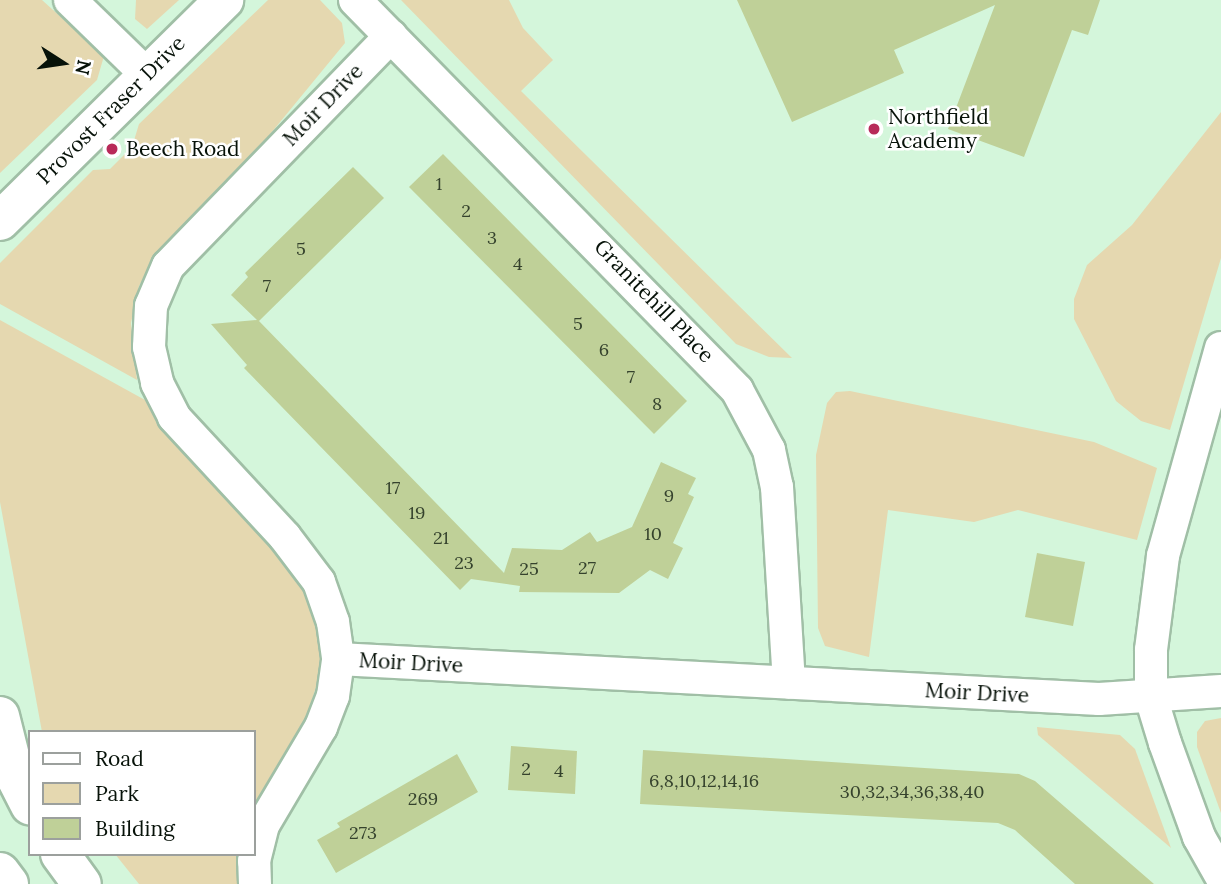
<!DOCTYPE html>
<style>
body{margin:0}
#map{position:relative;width:1221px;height:884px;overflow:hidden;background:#d4f6db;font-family:Lora,serif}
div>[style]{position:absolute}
.green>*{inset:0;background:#e5d8b0}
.building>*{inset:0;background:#bfd098}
.roads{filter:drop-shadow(2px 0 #a0bfa6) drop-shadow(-2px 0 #a0bfa6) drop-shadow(0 2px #a0bfa6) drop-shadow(0 -2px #a0bfa6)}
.minor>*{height:32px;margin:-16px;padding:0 16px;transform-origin:16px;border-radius:16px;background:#fff}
.tertiary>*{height:38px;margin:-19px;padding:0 19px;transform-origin:19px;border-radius:19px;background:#fff}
.primary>*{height:38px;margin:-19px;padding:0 19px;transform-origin:19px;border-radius:19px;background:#fff}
.dots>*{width:19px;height:19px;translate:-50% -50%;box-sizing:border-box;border:4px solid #fff;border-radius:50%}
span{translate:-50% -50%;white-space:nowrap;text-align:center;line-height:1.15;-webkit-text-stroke:5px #fff;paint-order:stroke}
.number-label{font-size:18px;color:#35422d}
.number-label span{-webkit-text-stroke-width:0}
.street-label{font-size:21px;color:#071209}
.poi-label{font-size:21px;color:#071209}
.left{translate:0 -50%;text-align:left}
.legend{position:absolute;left:28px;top:730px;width:228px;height:126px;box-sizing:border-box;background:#fff;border:2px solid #9ca09d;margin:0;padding:9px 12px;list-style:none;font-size:21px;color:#071209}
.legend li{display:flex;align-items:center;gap:14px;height:35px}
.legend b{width:35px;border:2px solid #9ca09d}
.north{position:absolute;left:28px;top:28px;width:70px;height:70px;-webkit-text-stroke:5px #fff;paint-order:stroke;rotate:102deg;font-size:19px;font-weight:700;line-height:28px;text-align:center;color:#071209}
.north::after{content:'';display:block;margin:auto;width:24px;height:32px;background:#071209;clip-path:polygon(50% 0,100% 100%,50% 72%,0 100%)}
</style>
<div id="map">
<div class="green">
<div style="clip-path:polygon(0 0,42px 0,104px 56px,97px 80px,0 173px)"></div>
<div style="clip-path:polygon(136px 0,179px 0,147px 29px,135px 19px)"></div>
<div style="clip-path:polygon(268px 0,320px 0,342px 23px,345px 43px,262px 144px,155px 257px,139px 286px,131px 323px,137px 380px,0 304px,0 263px,93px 170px,110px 169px,132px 147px,139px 124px)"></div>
<div style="clip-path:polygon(401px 0,509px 0,523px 28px,553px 60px,521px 91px,792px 358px,769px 357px,736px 344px)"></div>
<div style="clip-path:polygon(1221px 112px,1221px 258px,1170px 430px,1141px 421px,1116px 401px,1074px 319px,1074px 299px,1087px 265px,1132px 225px)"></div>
<div style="clip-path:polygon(0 320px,145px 400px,175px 441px,279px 547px,306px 591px,322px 639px,318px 681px,306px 718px,254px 810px,254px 732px,42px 732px,0 502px)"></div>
<div style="clip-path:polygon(850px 391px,1094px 442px,1157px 468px,1137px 540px,1018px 510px,974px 522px,888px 510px,869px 657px,825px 646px,818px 628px,816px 455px,827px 403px,836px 392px)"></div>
<div style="clip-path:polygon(1221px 718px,1221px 813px,1197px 747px,1197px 732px,1205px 721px)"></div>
<div style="clip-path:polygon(1037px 727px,1120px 735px,1135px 749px,1171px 848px,1038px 735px)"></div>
<div style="clip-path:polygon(115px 854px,239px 854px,237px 884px,139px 884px)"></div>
</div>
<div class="building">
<div style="clip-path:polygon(737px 0,1100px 0,1088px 35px,1072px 30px,1024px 157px,948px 129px,995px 5px,894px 50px,904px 73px,792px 122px)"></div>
<div style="clip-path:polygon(443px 154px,687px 401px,654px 434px,409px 187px)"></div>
<div style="clip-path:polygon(353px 167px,384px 198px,259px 321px,504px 573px,512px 548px,562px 550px,590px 532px,597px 542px,632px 527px,661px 462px,696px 478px,688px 494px,694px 497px,673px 543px,683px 548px,668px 579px,650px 570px,619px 593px,519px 592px,520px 586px,471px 579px,460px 590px,244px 368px,247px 365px,211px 324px,257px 320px,231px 295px,248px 277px,245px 273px)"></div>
<div style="clip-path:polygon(1037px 553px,1085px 562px,1073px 626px,1025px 617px)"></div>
<div style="clip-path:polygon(511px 746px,577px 751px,575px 794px,508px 790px)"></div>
<div style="clip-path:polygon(643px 750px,1019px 774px,1035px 781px,1154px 884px,1075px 884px,1015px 830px,998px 823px,640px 804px)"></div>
<div style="clip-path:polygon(457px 754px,478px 792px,336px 873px,317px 840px,340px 827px,337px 823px)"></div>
</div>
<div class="roads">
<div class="minor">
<div style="left:70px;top:0;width:106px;rotate:44.2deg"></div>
<div style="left:355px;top:0;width:546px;rotate:45.59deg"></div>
<div style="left:737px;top:390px;width:68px;rotate:61.9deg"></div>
<div style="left:769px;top:450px;width:38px;rotate:78deg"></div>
<div style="left:777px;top:487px;width:196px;rotate:86.5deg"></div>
<div style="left:391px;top:36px;width:320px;rotate:134.1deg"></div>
<div style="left:168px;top:266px;width:43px;rotate:113deg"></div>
<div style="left:151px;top:306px;width:41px;rotate:92.8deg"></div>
<div style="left:149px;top:347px;width:37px;rotate:77deg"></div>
<div style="left:157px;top:383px;width:38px;rotate:63deg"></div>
<div style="left:174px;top:417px;width:163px;rotate:47.2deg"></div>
<div style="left:285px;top:537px;width:56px;rotate:52.9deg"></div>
<div style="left:319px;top:582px;width:42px;rotate:70.7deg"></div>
<div style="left:333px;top:622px;width:37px;rotate:82deg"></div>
<div style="left:338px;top:659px;width:762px;rotate:3.01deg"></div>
<div style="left:1099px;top:699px;width:122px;rotate:-3.8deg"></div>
<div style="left:1221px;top:348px;width:216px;rotate:105.6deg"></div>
<div style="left:1163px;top:556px;width:95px;rotate:97.3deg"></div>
<div style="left:1151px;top:650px;width:47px;rotate:90deg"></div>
<div style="left:1151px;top:697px;width:48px;rotate:73.1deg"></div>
<div style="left:1165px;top:743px;width:100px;rotate:70.1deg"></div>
<div style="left:1199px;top:837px;width:45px;rotate:60.6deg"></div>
<div style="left:255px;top:884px;width:23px;rotate:-92deg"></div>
<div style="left:254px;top:861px;width:37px;rotate:-76deg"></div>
<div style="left:263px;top:825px;width:114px;rotate:-59.4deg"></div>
<div style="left:321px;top:727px;width:33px;rotate:-69deg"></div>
<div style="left:333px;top:696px;width:37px;rotate:-82deg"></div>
</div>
<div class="tertiary">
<div style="left:0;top:221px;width:315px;rotate:-44.6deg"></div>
</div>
<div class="primary">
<div style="left:0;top:716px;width:62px;rotate:76deg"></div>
<div style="left:15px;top:776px;width:33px;rotate:63deg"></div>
<div style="left:60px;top:854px;width:37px;rotate:54deg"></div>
<div style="left:0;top:872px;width:15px;rotate:53deg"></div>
</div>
</div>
<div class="dots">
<div style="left:874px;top:129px;background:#b82a59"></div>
<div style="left:112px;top:149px;background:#b82a59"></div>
</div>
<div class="number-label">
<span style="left:439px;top:184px">1</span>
<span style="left:466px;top:211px">2</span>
<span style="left:492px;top:238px">3</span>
<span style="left:301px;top:249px">5</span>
<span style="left:518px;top:264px">4</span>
<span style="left:267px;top:286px">7</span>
<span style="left:578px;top:324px">5</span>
<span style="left:604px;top:350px">6</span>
<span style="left:631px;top:377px">7</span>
<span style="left:657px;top:404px">8</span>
<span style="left:393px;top:488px">17</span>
<span style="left:669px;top:496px">9</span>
<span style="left:417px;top:513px">19</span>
<span style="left:653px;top:534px">10</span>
<span style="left:441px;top:538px">21</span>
<span style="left:464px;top:563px">23</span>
<span style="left:587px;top:568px">27</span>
<span style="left:529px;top:569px">25</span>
<span style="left:526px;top:769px">2</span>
<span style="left:559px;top:771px">4</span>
<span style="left:704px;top:781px">6,8,10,12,14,16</span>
<span style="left:912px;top:792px">30,32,34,36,38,40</span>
<span style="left:423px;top:799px">269</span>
<span style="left:363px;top:833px">273</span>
</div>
<div class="street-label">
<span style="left:323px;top:105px;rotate:-46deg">Moir Drive</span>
<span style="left:111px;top:110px;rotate:-45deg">Provost Fraser Drive</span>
<span style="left:654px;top:301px;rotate:46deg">Granitehill Place</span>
<span style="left:411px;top:663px;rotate:3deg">Moir Drive</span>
<span style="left:977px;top:693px;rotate:3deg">Moir Drive</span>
</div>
<div class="poi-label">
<span class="left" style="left:888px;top:129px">Northfield<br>Academy</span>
<span class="left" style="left:126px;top:149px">Beech Road</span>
</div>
<ul class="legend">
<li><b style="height:9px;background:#fff"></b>Road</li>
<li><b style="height:19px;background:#e5d8b0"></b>Park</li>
<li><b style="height:19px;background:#bfd098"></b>Building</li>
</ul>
<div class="north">N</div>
</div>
